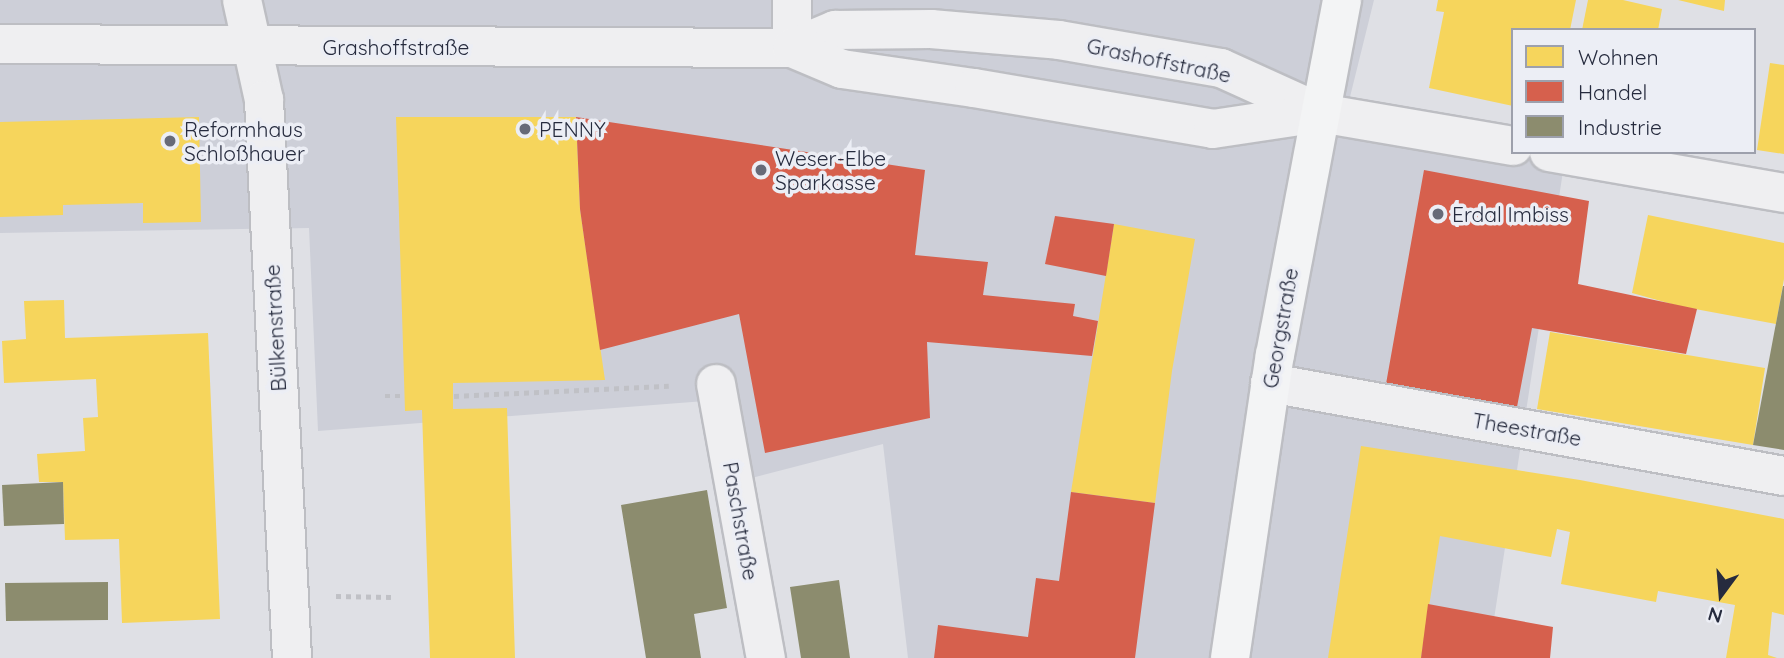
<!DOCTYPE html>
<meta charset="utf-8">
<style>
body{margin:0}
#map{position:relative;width:1784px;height:658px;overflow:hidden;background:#dfe0e5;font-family:Quicksand,sans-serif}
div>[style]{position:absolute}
.built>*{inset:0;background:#cdcfd8}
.homes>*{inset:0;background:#f6d55c}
.shops>*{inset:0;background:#d6604d}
.industry>*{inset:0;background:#8c8c6e}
.path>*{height:4.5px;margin-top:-2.25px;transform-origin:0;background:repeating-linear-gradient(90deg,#c0c1c6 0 5px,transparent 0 10px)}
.roads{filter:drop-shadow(2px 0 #bdbec3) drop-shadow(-2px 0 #bdbec3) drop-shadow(0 2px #bdbec3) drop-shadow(0 -2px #bdbec3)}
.minor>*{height:38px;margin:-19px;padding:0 19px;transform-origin:19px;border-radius:19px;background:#efeff1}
.tertiary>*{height:38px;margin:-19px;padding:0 19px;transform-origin:19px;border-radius:19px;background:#efeff1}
.primary>*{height:38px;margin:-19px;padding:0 19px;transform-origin:19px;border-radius:19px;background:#f3f4f5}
.dots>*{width:19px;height:19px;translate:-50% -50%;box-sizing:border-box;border:4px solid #eceef5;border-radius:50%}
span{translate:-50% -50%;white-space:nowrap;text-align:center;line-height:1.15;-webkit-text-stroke:7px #eceef5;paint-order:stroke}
.street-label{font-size:21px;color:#262b3e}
.poi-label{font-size:21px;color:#262b3e}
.left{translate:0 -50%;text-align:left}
.legend{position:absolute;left:1511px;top:28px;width:245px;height:126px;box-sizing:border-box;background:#eceef5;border:2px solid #9da0ac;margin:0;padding:9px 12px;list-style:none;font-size:21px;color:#262b3e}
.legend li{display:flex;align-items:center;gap:14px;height:35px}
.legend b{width:35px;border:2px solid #9da0ac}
.north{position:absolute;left:1686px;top:560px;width:70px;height:70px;-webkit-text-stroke:5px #eceef5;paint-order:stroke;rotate:196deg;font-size:19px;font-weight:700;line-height:28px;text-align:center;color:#262b3e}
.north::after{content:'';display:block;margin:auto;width:24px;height:32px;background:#262b3e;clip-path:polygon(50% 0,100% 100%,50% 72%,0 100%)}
</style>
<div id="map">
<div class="built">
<div style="clip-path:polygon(0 0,1374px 0,1348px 105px,1513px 152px,1566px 152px,1488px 658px,908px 658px,883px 444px,721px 486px,705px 401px,318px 431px,309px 228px,0 233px)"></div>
</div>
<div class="homes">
<div style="clip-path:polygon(1438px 0,1576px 0,1570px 30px,1513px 30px,1513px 106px,1429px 88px,1444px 12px,1436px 11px)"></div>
<div style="clip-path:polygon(1588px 0,1623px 0,1662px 9px,1658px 30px,1582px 30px)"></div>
<div style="clip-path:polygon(1678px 0,1725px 0,1724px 11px)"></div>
<div style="clip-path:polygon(1770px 63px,1784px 65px,1784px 154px,1757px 150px)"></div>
<div style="clip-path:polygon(199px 117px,201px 222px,143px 223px,143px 203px,63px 205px,63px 215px,0 217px,0 122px)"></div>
<div style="clip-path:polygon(396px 117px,576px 117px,580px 209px,605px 380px,453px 383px,453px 409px,507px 408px,515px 658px,430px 658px,422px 410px,405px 411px)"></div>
<div style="clip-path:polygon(1648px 215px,1784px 243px,1784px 279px,1776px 324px,1679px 306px,1632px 293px)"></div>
<div style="clip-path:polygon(1114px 224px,1195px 239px,1172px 371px,1155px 503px,1071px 492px)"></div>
<div style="clip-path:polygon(64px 300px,65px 338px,208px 333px,220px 619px,122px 623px,119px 539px,65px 540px,63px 482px,39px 482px,37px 454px,85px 451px,83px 418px,98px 417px,96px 379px,4px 383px,2px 341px,26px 339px,24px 301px)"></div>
<div style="clip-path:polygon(1550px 332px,1765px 368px,1753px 445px,1537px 409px)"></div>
<div style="clip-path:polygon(1361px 446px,1580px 480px,1784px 519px,1784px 615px,1772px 612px,1768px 655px,1777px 658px,1726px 658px,1735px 605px,1658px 591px,1656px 602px,1561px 584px,1570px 532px,1557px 529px,1551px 557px,1440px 536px,1421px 658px,1328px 658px)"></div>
</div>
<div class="shops">
<div style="clip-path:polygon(576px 117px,925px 170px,915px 255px,988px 262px,983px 295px,1075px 304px,1073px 316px,1098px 321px,1092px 356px,927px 342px,930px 418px,765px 453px,739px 314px,600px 350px,580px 209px)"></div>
<div style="clip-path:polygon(1424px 170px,1589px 201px,1578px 284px,1697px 309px,1686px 354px,1532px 328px,1517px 407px,1386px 384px)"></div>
<div style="clip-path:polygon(1055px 216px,1114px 224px,1106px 276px,1045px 264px)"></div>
<div style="clip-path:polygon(1071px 492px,1155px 503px,1135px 658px,934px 658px,938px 625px,1028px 637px,1036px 578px,1059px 581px)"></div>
<div style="clip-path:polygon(1428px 604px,1553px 627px,1550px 658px,1421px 658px)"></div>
</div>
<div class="industry">
<div style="clip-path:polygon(1783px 286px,1784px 286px,1784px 450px,1753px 445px)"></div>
<div style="clip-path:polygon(63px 482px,64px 524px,4px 526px,2px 485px)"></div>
<div style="clip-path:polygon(707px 490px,727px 608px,694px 614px,701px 658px,646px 658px,621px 505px)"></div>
<div style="clip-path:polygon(839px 580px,850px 658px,801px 658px,790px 587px)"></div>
<div style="clip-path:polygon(108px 582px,108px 620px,6px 621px,5px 583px)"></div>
</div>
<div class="path">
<div style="left:385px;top:396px;width:20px"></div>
<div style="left:454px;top:396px;width:215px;rotate:-2.7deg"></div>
<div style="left:336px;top:596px;width:55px;rotate:1deg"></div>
</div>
<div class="roads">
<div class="minor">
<div style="left:242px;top:0;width:102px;rotate:77.6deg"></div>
<div style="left:264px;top:100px;width:559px;rotate:87.13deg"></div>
<div style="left:792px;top:0;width:48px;rotate:90deg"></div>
<div style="left:1320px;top:113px;width:196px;rotate:9.7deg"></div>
<div style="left:1549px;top:152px;width:239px;rotate:9.9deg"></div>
<div style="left:1270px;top:383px;width:522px;rotate:10.26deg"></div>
<div style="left:716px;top:384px;width:279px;rotate:79.7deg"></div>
</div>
<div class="tertiary">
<div style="left:0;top:44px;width:792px;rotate:0.29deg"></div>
<div style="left:792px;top:48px;width:47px;rotate:-22.7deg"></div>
<div style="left:835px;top:30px;width:96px;rotate:-0.6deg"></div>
<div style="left:931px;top:29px;width:128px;rotate:4.9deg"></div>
<div style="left:1059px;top:40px;width:164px;rotate:9.8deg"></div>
<div style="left:1221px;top:68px;width:109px;rotate:24.4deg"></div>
<div style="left:792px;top:48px;width:54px;rotate:22.8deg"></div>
<div style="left:842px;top:69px;width:133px;rotate:8.2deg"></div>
<div style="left:974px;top:88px;width:242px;rotate:9.7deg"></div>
<div style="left:1213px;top:129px;width:108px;rotate:-8.5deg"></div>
</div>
<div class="primary">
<div style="left:1230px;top:658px;width:306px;rotate:-81.6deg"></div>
<div style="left:1275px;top:355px;width:361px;rotate:-79.3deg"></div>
</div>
</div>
<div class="dots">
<div style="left:525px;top:129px;background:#676a78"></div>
<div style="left:170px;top:141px;background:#676a78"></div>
<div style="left:761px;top:170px;background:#676a78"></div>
<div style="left:1438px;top:214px;background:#676a78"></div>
</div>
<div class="street-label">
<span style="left:396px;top:47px">Grashoffstraße</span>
<span style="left:1159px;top:60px;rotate:12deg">Grashoffstraße</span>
<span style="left:275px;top:328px;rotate:-93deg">Bülkenstraße</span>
<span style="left:1280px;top:328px;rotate:-80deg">Georgstraße</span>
<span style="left:1527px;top:429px;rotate:10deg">Theestraße</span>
<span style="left:741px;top:521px;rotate:80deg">Paschstraße</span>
</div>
<div class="poi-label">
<span class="left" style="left:184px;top:141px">Reformhaus<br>Schloßhauer</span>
<span class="left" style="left:539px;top:129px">PENNY</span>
<span class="left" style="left:775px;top:170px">Weser-Elbe<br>Sparkasse</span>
<span class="left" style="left:1452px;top:214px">Erdal Imbiss</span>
</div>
<ul class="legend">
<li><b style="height:19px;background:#f6d55c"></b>Wohnen</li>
<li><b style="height:19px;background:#d6604d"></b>Handel</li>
<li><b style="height:19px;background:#8c8c6e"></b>Industrie</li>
</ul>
<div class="north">N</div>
</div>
